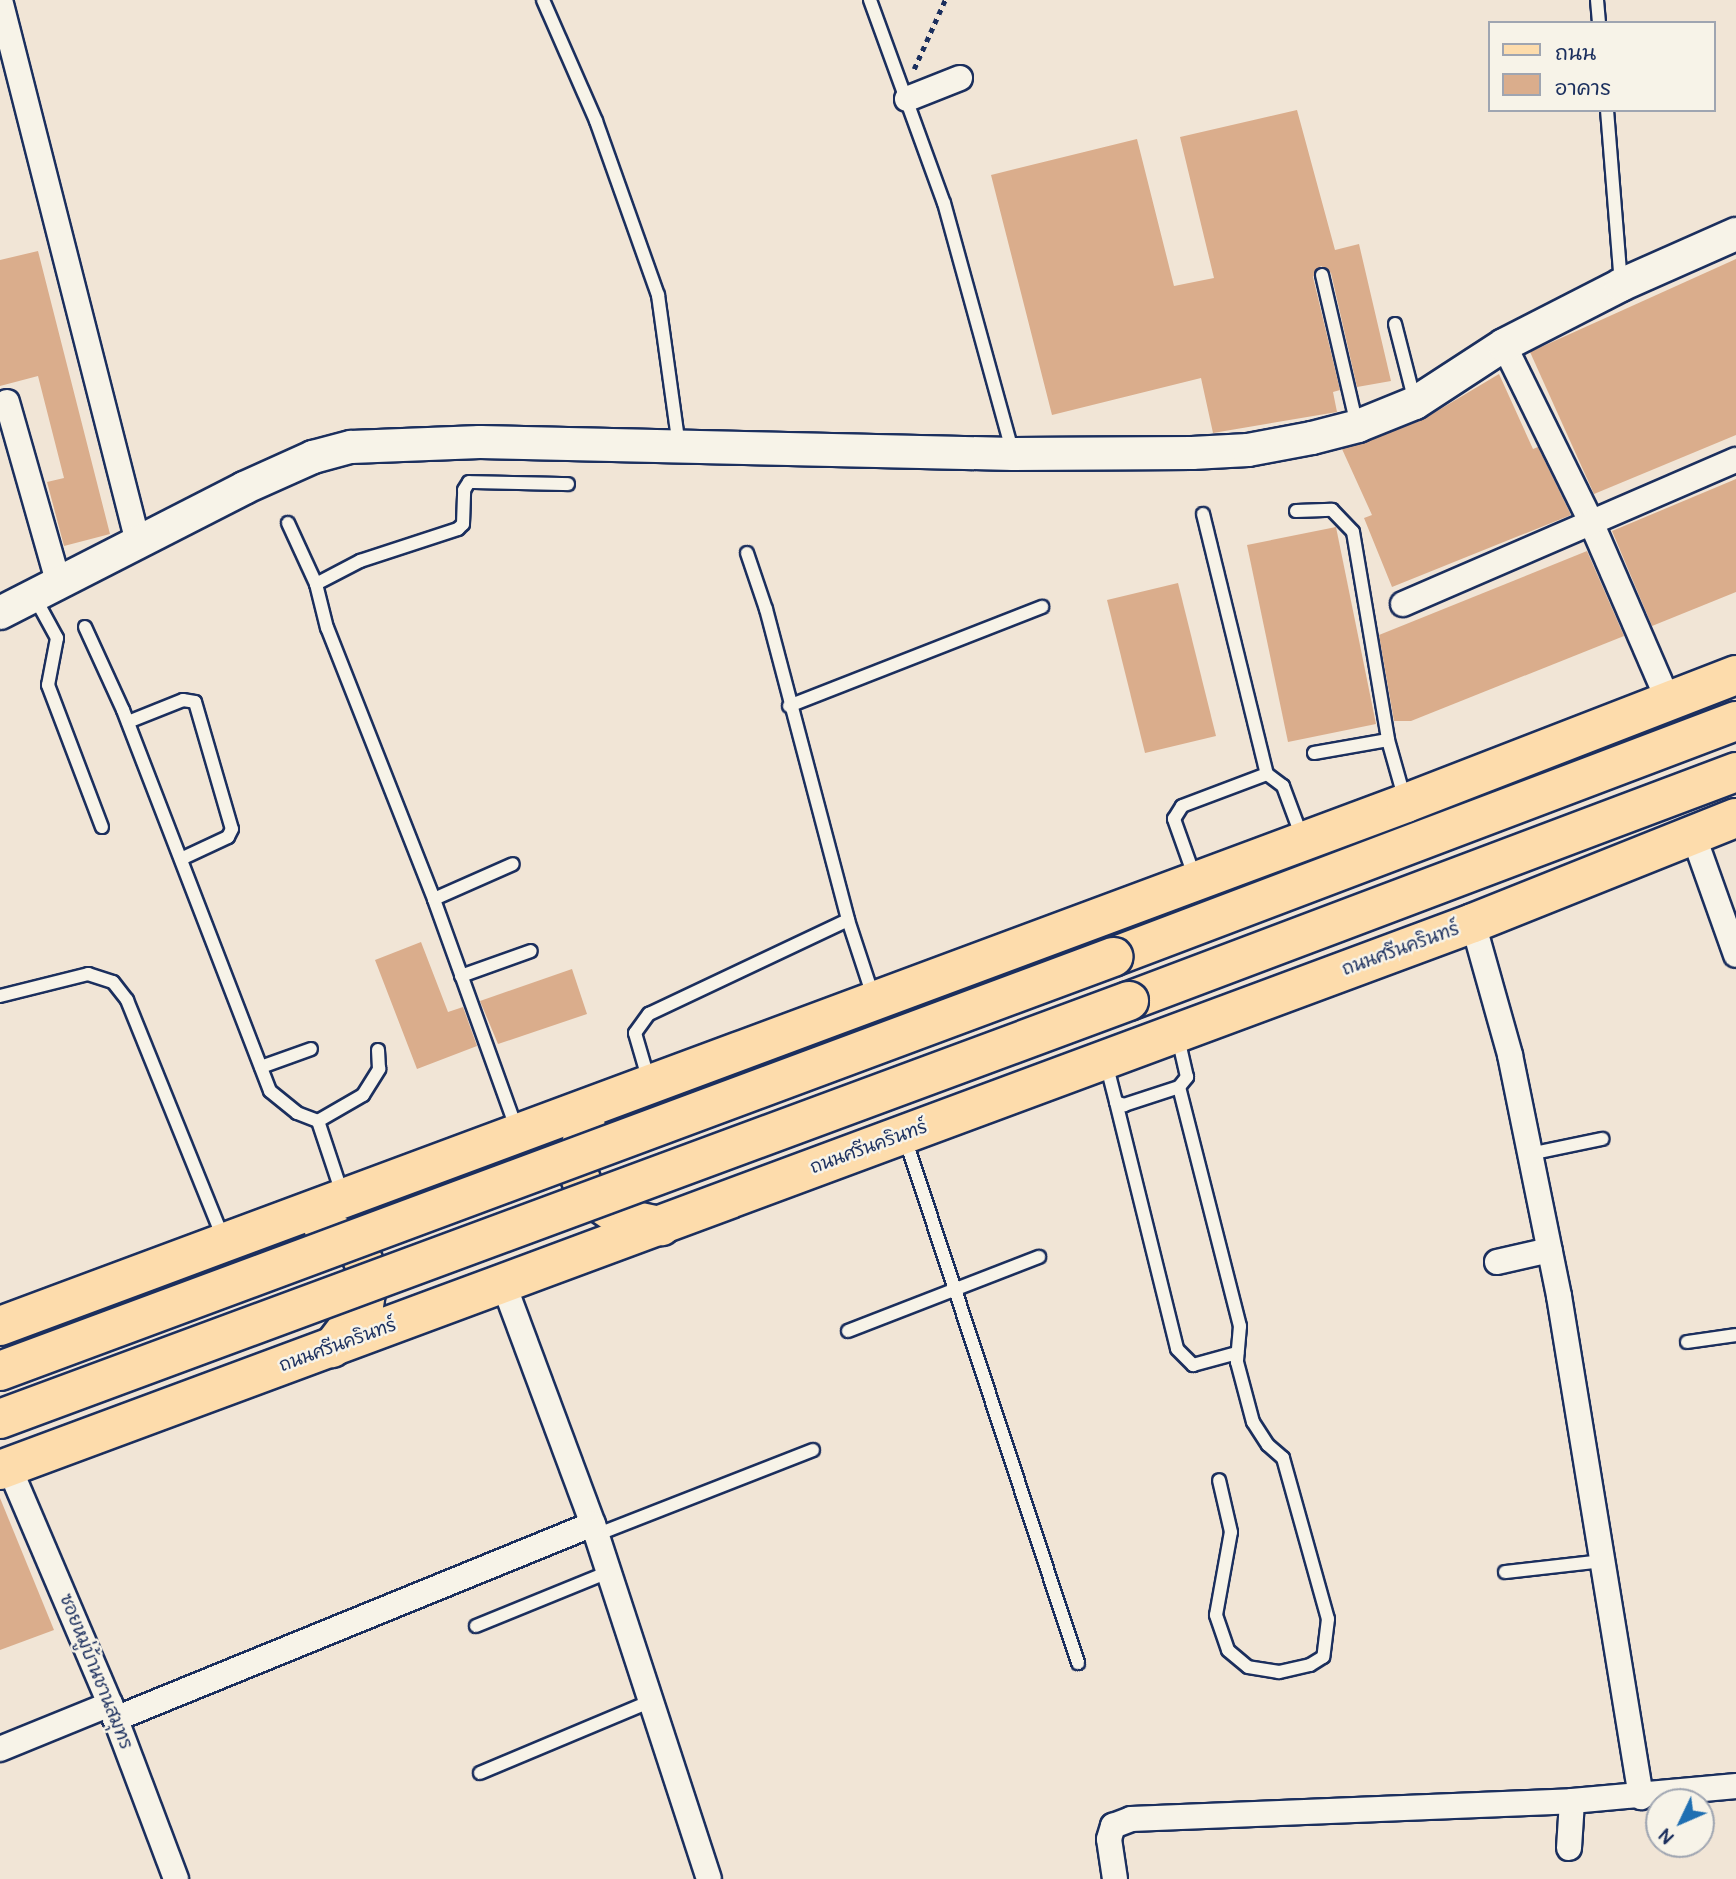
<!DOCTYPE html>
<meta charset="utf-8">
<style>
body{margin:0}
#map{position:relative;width:1736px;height:1879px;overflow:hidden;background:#f1e5d6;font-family:Pangolin,"Playpen Sans Thai",sans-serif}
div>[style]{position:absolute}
.building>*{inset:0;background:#daad8c}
.path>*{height:4.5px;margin-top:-2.25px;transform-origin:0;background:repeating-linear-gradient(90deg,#1b2f5e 0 5px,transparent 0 10px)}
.roads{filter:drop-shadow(2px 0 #1b2f5e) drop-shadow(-2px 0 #1b2f5e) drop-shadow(0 2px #1b2f5e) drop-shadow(0 -2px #1b2f5e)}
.service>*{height:12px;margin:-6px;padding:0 6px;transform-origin:6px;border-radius:6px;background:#f7f3e8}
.minor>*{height:24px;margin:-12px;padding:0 12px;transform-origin:12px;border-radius:12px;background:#f7f3e8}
.tertiary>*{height:32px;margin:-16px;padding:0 16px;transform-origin:16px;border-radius:16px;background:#f7f3e8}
.primary>*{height:38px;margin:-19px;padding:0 19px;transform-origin:19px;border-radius:19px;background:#fddcac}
.bridges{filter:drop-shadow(2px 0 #1b2f5e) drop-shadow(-2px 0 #1b2f5e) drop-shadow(0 2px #1b2f5e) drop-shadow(0 -2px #1b2f5e)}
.primary-bridge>*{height:38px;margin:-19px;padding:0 19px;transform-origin:19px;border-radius:19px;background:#fddcac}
span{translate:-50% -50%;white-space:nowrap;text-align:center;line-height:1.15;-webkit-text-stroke:5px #f7f3e8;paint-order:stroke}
.street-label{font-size:18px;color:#1b2f5e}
.legend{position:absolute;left:1488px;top:21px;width:228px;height:91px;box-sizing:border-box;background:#f7f3e8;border:2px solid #9fa5b1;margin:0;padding:9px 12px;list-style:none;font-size:21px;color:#1b2f5e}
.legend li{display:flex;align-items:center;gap:14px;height:35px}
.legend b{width:35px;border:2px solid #9fa5b1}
.north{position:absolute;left:1645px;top:1788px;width:70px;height:70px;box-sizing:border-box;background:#f7f3e8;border:2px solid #9fa5b1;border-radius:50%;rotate:226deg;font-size:19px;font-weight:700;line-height:28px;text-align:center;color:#1b2f5e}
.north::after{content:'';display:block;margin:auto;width:24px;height:32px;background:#1f6fb2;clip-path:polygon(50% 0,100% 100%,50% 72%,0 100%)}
</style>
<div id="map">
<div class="building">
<div style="clip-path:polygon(1297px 110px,1335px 250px,1359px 244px,1391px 381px,1357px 387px,1331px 273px,1321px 266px,1313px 277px,1340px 390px,1333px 392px,1337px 412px,1213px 433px,1201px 378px,1052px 415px,991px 175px,1137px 139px,1174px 286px,1214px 278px,1180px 137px)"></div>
<div style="clip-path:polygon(38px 251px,110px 534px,64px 546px,47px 482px,64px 478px,38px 376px,0 386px,0 260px)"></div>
<div style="clip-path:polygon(1736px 259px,1736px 435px,1594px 494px,1530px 352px)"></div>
<div style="clip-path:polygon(1499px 374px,1533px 449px,1538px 447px,1571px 515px,1392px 587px,1364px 518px,1372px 515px,1342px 449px,1422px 420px)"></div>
<div style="clip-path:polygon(1736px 479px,1736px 592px,1652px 626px,1612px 531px)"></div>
<div style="clip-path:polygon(1336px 527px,1376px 724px,1288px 742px,1247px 545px)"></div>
<div style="clip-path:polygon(1587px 551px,1624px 636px,1411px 721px,1394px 721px,1379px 635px)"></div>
<div style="clip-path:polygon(1178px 583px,1216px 736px,1145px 753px,1107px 600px)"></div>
<div style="clip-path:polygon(421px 942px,448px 1012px,463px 1007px,477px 1046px,417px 1069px,375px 960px)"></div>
<div style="clip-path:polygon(572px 969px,587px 1014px,498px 1044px,480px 1001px)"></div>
<div style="clip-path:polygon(0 1498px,54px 1630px,0 1650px)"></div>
</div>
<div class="path">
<div style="left:914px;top:69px;width:76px;rotate:-65.8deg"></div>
</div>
<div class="roads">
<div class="service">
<div style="left:543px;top:0;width:132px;rotate:66.3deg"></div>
<div style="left:596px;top:121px;width:185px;rotate:70.4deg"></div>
<div style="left:658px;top:295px;width:152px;rotate:82.1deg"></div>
<div style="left:870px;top:0;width:216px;rotate:70deg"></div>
<div style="left:944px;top:203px;width:259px;rotate:74.6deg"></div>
<div style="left:1597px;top:0;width:23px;rotate:85deg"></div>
<div style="left:1607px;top:110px;width:176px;rotate:85.4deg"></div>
<div style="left:1322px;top:275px;width:154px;rotate:76.9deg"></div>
<div style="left:1395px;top:324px;width:81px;rotate:75.6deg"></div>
<div style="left:1296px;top:511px;width:36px;rotate:-2deg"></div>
<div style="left:1332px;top:510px;width:30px;rotate:46deg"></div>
<div style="left:1353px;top:532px;width:211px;rotate:80.4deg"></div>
<div style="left:1203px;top:514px;width:268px;rotate:76.2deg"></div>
<div style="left:288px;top:523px;width:67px;rotate:65.3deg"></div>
<div style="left:747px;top:553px;width:59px;rotate:71.3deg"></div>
<div style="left:766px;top:609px;width:322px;rotate:75.2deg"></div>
<div style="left:34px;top:596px;width:48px;rotate:61.3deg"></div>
<div style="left:57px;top:638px;width:48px;rotate:100.8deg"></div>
<div style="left:48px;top:685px;width:152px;rotate:69.2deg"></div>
<div style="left:85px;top:627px;width:91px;rotate:65.4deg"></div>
<div style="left:123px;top:710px;width:408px;rotate:68.9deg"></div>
<div style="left:270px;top:1091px;width:35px;rotate:39deg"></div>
<div style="left:297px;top:1113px;width:22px;rotate:21deg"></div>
<div style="left:318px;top:1121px;width:79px;rotate:71.6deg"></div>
<div style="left:789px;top:706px;width:272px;rotate:-21.4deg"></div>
<div style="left:128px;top:722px;width:59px;rotate:-21.8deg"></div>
<div style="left:183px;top:700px;width:12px;rotate:9deg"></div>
<div style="left:195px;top:702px;width:132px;rotate:73.8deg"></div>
<div style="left:232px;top:829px;width:9px;rotate:117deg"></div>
<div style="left:228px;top:837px;width:52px;rotate:154.9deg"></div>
<div style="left:1314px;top:753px;width:75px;rotate:-10deg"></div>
<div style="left:1388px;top:740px;width:62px;rotate:74.2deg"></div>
<div style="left:1195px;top:878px;width:63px;rotate:-109.6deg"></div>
<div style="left:1174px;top:819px;width:15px;rotate:-58deg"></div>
<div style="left:1182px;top:806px;width:91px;rotate:-20.6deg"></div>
<div style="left:1267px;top:774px;width:20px;rotate:37deg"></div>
<div style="left:1283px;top:786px;width:54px;rotate:69.6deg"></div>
<div style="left:434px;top:899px;width:86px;rotate:-23.9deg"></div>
<div style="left:461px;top:976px;width:74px;rotate:-19.7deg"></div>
<div style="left:0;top:996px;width:91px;rotate:-14deg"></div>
<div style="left:88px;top:974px;width:26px;rotate:18deg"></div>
<div style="left:113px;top:982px;width:23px;rotate:52deg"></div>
<div style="left:127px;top:1000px;width:259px;rotate:68deg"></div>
<div style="left:1106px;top:1063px;width:40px;rotate:75.6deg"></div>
<div style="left:1116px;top:1102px;width:9px;rotate:21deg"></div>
<div style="left:1124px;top:1105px;width:58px;rotate:-18.1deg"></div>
<div style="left:1179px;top:1087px;width:13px;rotate:-51deg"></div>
<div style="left:1187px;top:1077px;width:40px;rotate:-103deg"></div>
<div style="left:261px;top:1067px;width:53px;rotate:-19.8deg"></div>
<div style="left:649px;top:1081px;width:50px;rotate:-106.3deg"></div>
<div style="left:635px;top:1033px;width:24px;rotate:-54deg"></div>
<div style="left:649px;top:1014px;width:220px;rotate:-25.3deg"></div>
<div style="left:848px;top:920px;width:80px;rotate:71.8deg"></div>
<div style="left:1179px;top:1087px;width:247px;rotate:75.7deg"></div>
<div style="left:1240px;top:1326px;width:36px;rotate:95deg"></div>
<div style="left:1237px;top:1362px;width:62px;rotate:75.1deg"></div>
<div style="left:1253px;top:1422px;width:27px;rotate:57deg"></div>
<div style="left:1268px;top:1445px;width:20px;rotate:41deg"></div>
<div style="left:1283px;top:1458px;width:167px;rotate:74.4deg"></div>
<div style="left:1328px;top:1619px;width:38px;rotate:97deg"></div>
<div style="left:1323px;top:1657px;width:15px;rotate:148deg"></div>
<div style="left:1310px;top:1665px;width:32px;rotate:167deg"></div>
<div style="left:1279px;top:1672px;width:31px;rotate:-171deg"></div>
<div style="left:1248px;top:1667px;width:26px;rotate:-140deg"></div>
<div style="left:1228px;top:1650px;width:37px;rotate:-109deg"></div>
<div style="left:1216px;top:1615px;width:84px;rotate:-79.8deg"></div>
<div style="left:1231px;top:1532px;width:53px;rotate:-103deg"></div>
<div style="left:1116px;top:1102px;width:254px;rotate:76.1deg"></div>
<div style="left:1177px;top:1349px;width:23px;rotate:45deg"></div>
<div style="left:1193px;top:1365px;width:46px;rotate:-15.3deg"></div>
<div style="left:318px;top:1121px;width:52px;rotate:-30deg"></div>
<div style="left:363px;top:1095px;width:31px;rotate:-58deg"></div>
<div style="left:379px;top:1069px;width:19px;rotate:-93deg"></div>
<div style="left:517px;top:1130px;width:245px;rotate:-109.8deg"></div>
<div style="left:434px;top:899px;width:291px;rotate:-111.5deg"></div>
<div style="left:327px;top:628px;width:45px;rotate:-104deg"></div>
<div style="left:316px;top:584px;width:50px;rotate:-27.6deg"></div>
<div style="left:360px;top:561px;width:103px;rotate:-18.1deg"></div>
<div style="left:458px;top:529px;width:7px;rotate:-45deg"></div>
<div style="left:463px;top:524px;width:34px;rotate:-88deg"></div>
<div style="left:464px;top:490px;width:9px;rotate:-58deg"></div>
<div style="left:469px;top:482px;width:99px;rotate:1.2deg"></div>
<div style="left:905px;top:1138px;width:553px;rotate:71.76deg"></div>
<div style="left:1530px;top:1154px;width:74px;rotate:-11.8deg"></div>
<div style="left:848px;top:1331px;width:205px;rotate:-21.2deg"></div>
<div style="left:1687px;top:1342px;width:49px;rotate:-8.1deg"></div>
<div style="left:596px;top:1535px;width:233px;rotate:-21.4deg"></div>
<div style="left:1505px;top:1572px;width:99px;rotate:-6.4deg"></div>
<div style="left:476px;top:1626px;width:143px;rotate:-22.2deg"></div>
<div style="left:480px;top:1773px;width:186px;rotate:-22.8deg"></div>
</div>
<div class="minor">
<div style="left:0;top:0;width:559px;rotate:75.72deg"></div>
<div style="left:907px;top:99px;width:57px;rotate:-21.6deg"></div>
<div style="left:1504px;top:345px;width:197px;rotate:63.8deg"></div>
<div style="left:1591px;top:522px;width:196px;rotate:66.6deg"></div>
<div style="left:7px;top:402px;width:186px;rotate:74.1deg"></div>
<div style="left:1403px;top:604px;width:363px;rotate:-23.4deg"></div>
<div style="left:1694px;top:837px;width:125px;rotate:70.4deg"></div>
<div style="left:1473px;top:923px;width:137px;rotate:74.3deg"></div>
<div style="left:1510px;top:1055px;width:246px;rotate:78.5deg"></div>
<div style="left:1559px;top:1296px;width:508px;rotate:80.7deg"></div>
<div style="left:1497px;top:1262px;width:54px;rotate:-12.8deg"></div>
<div style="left:504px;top:1285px;width:255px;rotate:69.6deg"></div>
<div style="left:593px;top:1524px;width:373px;rotate:71.9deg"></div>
<div style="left:9px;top:1467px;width:258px;rotate:66.9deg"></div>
<div style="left:110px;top:1704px;width:187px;rotate:69.3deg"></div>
<div style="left:115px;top:1719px;width:516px;rotate:-22.19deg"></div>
<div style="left:0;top:1749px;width:119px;rotate:-22.2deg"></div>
<div style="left:1569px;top:1848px;width:47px;rotate:-86.3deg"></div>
<div style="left:1115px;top:1879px;width:40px;rotate:-98.5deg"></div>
<div style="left:1109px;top:1839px;width:14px;rotate:-73deg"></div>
<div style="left:1113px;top:1826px;width:19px;rotate:-21deg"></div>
<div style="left:1131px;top:1819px;width:441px;rotate:-2.3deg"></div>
<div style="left:1572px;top:1801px;width:165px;rotate:-5.2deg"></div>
</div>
<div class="tertiary">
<div style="left:0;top:613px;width:274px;rotate:-27.1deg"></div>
<div style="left:244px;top:488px;width:76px;rotate:-24.2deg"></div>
<div style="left:313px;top:457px;width:39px;rotate:-15deg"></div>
<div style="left:351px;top:447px;width:129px;rotate:-2.2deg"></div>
<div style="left:480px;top:442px;width:533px;rotate:1.29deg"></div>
<div style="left:1013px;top:454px;width:179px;rotate:-0.3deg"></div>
<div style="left:1192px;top:453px;width:56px;rotate:-3.1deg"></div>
<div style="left:1248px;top:450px;width:65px;rotate:-10.6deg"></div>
<div style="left:1312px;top:438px;width:48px;rotate:-14.6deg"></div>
<div style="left:1358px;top:426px;width:61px;rotate:-22deg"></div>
<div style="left:1415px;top:403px;width:106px;rotate:-33.1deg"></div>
<div style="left:1504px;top:345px;width:131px;rotate:-27.1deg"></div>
<div style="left:1621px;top:285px;width:126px;rotate:-23.9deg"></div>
</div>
<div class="primary">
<div style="left:1113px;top:957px;width:666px;rotate:-20.75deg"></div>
<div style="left:1129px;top:1001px;width:649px;rotate:-20.67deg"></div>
<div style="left:586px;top:1127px;width:40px;rotate:106deg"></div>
<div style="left:575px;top:1165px;width:31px;rotate:68deg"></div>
<div style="left:587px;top:1194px;width:42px;rotate:34.4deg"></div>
<div style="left:622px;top:1218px;width:40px;rotate:12deg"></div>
<div style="left:323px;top:1227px;width:39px;rotate:30deg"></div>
<div style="left:357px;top:1247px;width:30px;rotate:66deg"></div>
<div style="left:369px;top:1274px;width:32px;rotate:99deg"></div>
<div style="left:364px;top:1306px;width:53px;rotate:127.3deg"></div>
<div style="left:0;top:1326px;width:1500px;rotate:-20.4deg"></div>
<div style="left:1406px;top:803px;width:354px;rotate:-21.2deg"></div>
<div style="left:0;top:1470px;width:1571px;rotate:-20.37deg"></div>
<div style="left:1473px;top:923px;width:283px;rotate:-21.8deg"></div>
</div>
</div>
<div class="bridges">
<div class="primary-bridge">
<div style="left:0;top:1371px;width:1188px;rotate:-20.4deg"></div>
<div style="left:0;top:1419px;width:1204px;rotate:-20.32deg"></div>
</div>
</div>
<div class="street-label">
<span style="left:1401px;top:950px;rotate:-20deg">ถนนศรีนครินทร์</span>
<span style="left:869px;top:1148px;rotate:-20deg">ถนนศรีนครินทร์</span>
<span style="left:338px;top:1346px;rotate:-20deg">ถนนศรีนครินทร์</span>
<span style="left:95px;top:1672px;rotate:68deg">ซอยหมู่บ้านชานสมุทร</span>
</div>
<ul class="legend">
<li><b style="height:9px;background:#fddcac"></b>ถนน</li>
<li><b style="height:19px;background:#daad8c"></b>อาคาร</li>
</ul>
<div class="north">N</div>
</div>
